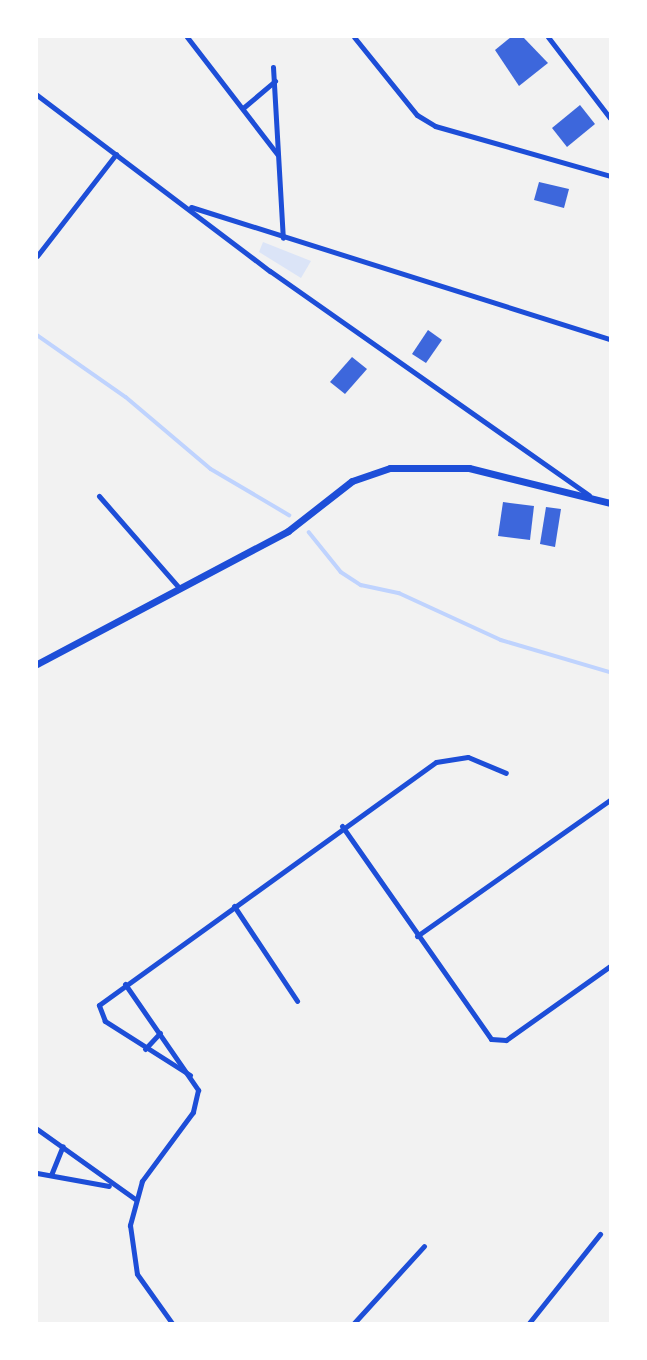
<!DOCTYPE html>
<style>
body{margin:0}
#map{position:relative;width:647px;height:1360px;overflow:hidden;background:#f2f2f2;font-family:Overpass,sans-serif}
div>[style]{position:absolute}
.green>*{inset:0;background:#dbe4f7}
.stream>*{height:3.5px;margin:-1.75px;padding:0 1.75px;transform-origin:1.75px;border-radius:1.75px;background:#bfd3fe}
.building>*{inset:0;background:#3d67dc}
.minor>*{height:5px;margin:-2.5px;padding:0 2.5px;transform-origin:2.5px;border-radius:2.5px;background:#1d4ed8}
.tertiary>*{height:7px;margin:-3.5px;padding:0 3.5px;transform-origin:3.5px;border-radius:3.5px;background:#1d4ed8}
span{translate:-50% -50%;white-space:nowrap;text-align:center;line-height:1.15;-webkit-text-stroke:5px #fff;paint-order:stroke}
.frame{position:absolute;inset:0;border:38px solid #fff;pointer-events:none}
</style>
<div id="map">
<div class="green">
<div style="clip-path:polygon(263px 242px,311px 261px,301px 278px,259px 252px)"></div>
</div>
<div class="stream">
<div style="left:37px;top:335px;width:108px;rotate:34.9deg"></div>
<div style="left:126px;top:397px;width:111px;rotate:40.3deg"></div>
<div style="left:211px;top:469px;width:91px;rotate:30.5deg"></div>
<div style="left:309px;top:532px;width:51px;rotate:51.3deg"></div>
<div style="left:341px;top:572px;width:24px;rotate:33deg"></div>
<div style="left:361px;top:585px;width:39px;rotate:12deg"></div>
<div style="left:399px;top:593px;width:112px;rotate:24.7deg"></div>
<div style="left:501px;top:640px;width:114px;rotate:16.4deg"></div>
</div>
<div class="building">
<div style="clip-path:polygon(511px 37px,523px 37px,548px 63px,519px 86px,495px 50px)"></div>
<div style="clip-path:polygon(580px 105px,595px 124px,567px 147px,552px 128px)"></div>
<div style="clip-path:polygon(539px 182px,569px 189px,564px 208px,534px 200px)"></div>
<div style="clip-path:polygon(428px 330px,442px 340px,426px 363px,412px 354px)"></div>
<div style="clip-path:polygon(352px 357px,367px 369px,345px 394px,330px 382px)"></div>
<div style="clip-path:polygon(503px 502px,534px 506px,530px 540px,498px 536px)"></div>
<div style="clip-path:polygon(546px 507px,561px 509px,555px 547px,540px 544px)"></div>
</div>
<div class="minor">
<div style="left:187px;top:37px;width:148px;rotate:52.4deg"></div>
<div style="left:354px;top:37px;width:100px;rotate:51.1deg"></div>
<div style="left:417px;top:115px;width:21px;rotate:31deg"></div>
<div style="left:435px;top:126px;width:182px;rotate:15.9deg"></div>
<div style="left:548px;top:37px;width:102px;rotate:52.6deg"></div>
<div style="left:273px;top:67px;width:171px;rotate:86.7deg"></div>
<div style="left:37px;top:95px;width:292px;rotate:37.1deg"></div>
<div style="left:270px;top:271px;width:390px;rotate:35.1deg"></div>
<div style="left:243px;top:108px;width:42px;rotate:-40.2deg"></div>
<div style="left:191px;top:207px;width:439px;rotate:17.5deg"></div>
<div style="left:37px;top:256px;width:129px;rotate:-52.2deg"></div>
<div style="left:99px;top:496px;width:123px;rotate:48.9deg"></div>
<div style="left:342px;top:826px;width:260px;rotate:55deg"></div>
<div style="left:491px;top:1039px;width:15px;rotate:4deg"></div>
<div style="left:506px;top:1040px;width:128px;rotate:-35.4deg"></div>
<div style="left:234px;top:906px;width:114px;rotate:56.4deg"></div>
<div style="left:417px;top:936px;width:236px;rotate:-35.2deg"></div>
<div style="left:125px;top:984px;width:129px;rotate:55.4deg"></div>
<div style="left:198px;top:1090px;width:23px;rotate:103deg"></div>
<div style="left:193px;top:1112px;width:86px;rotate:126.5deg"></div>
<div style="left:142px;top:1181px;width:46px;rotate:105.3deg"></div>
<div style="left:130px;top:1225px;width:49px;rotate:81.9deg"></div>
<div style="left:137px;top:1274px;width:60px;rotate:54.5deg"></div>
<div style="left:145px;top:1049px;width:22px;rotate:-47deg"></div>
<div style="left:190px;top:1075px;width:101px;rotate:-147.6deg"></div>
<div style="left:105px;top:1021px;width:17px;rotate:-111deg"></div>
<div style="left:99px;top:1005px;width:415px;rotate:-35.8deg"></div>
<div style="left:436px;top:762px;width:32px;rotate:-9deg"></div>
<div style="left:468px;top:757px;width:41px;rotate:22.8deg"></div>
<div style="left:37px;top:1129px;width:120px;rotate:35.5deg"></div>
<div style="left:37px;top:1173px;width:73px;rotate:10.2deg"></div>
<div style="left:51px;top:1175px;width:31px;rotate:-68deg"></div>
<div style="left:354px;top:1323px;width:104px;rotate:-47.7deg"></div>
<div style="left:529px;top:1323px;width:114px;rotate:-51.4deg"></div>
</div>
<div class="tertiary">
<div style="left:37px;top:664px;width:284px;rotate:-27.9deg"></div>
<div style="left:288px;top:531px;width:81px;rotate:-38deg"></div>
<div style="left:352px;top:481px;width:40px;rotate:-18.9deg"></div>
<div style="left:390px;top:468px;width:79px"></div>
<div style="left:469px;top:468px;width:145px;rotate:13.9deg"></div>
</div>
<div class="frame"></div>
</div>
